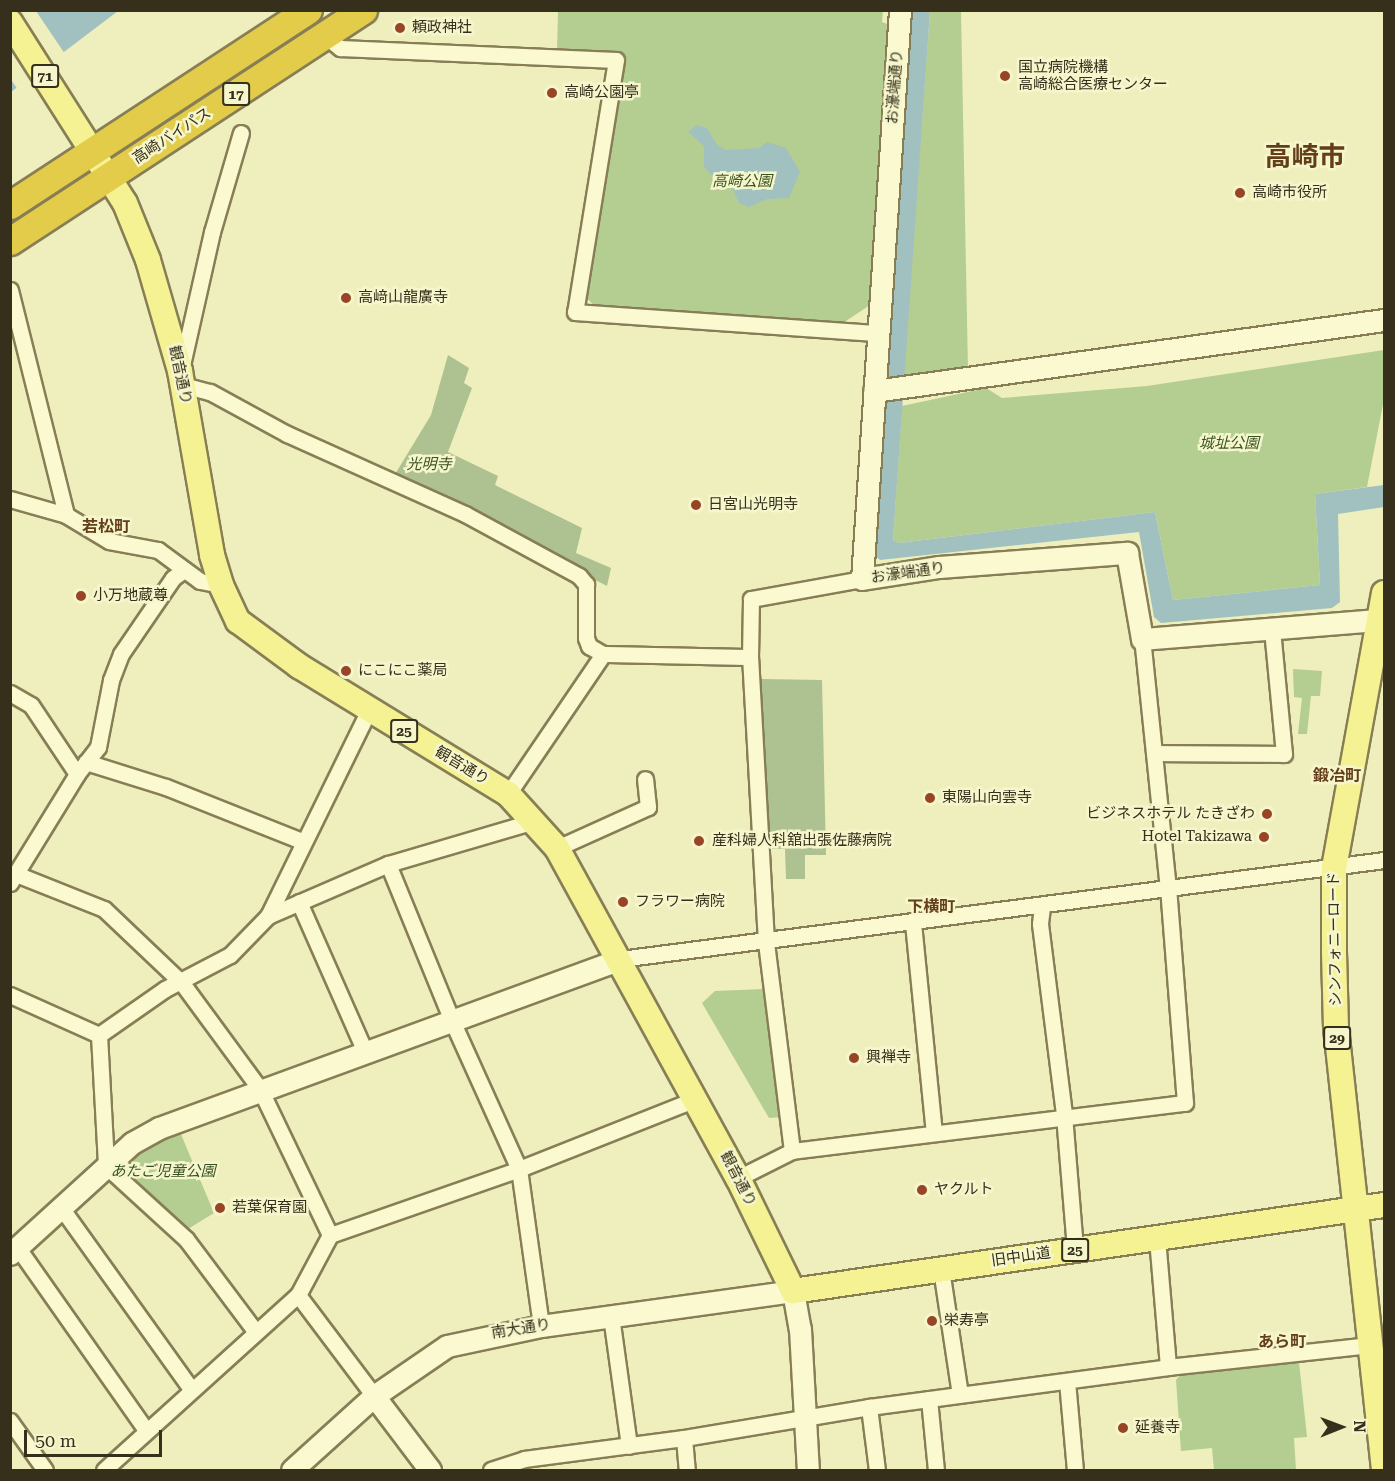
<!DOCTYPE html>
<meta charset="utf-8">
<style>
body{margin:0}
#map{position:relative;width:1395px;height:1481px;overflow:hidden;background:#efeebd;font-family:"Roboto Serif","Noto Sans JP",serif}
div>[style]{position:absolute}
.green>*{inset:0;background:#b4cd91}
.cemetery>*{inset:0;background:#adc191}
.water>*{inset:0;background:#a1c0c0}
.pier>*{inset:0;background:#efeebd}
.roads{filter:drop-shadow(2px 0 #877e56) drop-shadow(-2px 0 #877e56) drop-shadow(0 2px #877e56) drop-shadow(0 -2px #877e56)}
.street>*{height:15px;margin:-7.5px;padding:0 7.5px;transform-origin:7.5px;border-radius:7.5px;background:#faf9d0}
.secondary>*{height:21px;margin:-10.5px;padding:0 10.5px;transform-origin:10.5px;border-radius:10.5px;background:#faf9d0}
.primary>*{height:24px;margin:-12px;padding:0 12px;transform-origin:12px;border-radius:12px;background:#f4f292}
.highway>*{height:27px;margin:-13.5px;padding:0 13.5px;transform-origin:13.5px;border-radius:13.5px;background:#e2cc49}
.dots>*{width:16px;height:16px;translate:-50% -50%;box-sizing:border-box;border:3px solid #f6f6cc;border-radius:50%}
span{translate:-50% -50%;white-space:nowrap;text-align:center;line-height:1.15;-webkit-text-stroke:5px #f6f6cc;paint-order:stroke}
.shield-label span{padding:2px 4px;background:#f6f6cc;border:2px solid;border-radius:4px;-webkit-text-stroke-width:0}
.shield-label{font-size:14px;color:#352f1b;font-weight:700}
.poi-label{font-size:15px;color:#352f1b}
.left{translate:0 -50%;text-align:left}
.right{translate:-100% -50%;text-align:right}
.street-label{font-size:15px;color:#352f1b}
.park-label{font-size:15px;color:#385221;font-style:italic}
.neighbourhood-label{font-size:16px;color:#633e19;font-weight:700}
.town-label{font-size:27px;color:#633e19;font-weight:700}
.frame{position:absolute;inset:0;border:12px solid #352f1b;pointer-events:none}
.north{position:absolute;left:1311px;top:1397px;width:60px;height:60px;-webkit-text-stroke:4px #f6f6cc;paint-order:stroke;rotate:89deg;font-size:16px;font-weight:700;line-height:24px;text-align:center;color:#352f1b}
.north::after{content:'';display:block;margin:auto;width:21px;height:27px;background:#352f1b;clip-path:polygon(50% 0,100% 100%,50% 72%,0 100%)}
.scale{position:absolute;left:24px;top:1430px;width:138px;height:27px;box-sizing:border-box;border:3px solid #352f1b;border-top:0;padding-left:8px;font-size:18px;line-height:21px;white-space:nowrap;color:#352f1b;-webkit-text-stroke:4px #f6f6cc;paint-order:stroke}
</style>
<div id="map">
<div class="green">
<div style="clip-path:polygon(558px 11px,883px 11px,882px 22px,890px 25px,870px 305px,837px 327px,596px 308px,586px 297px,623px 54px,557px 51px)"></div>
<div style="clip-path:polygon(930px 11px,961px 11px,968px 371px,903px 380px)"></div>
<div style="clip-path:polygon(1384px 350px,1384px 399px,1367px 487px,1315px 494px,1320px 585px,1173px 600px,1155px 512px,899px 543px,893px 540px,902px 406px,986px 388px,1002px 398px,1147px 386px)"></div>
<div style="clip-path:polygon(1293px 669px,1322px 671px,1320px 696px,1311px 696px,1307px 734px,1298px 734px,1302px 698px,1294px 697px)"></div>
<div style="clip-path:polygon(766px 989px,782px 1117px,769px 1118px,702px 1003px,715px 991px)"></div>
<div style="clip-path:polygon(180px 1132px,214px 1213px,183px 1232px,116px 1170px,152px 1141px)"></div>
<div style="clip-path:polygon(1299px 1362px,1307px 1437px,1294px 1438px,1296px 1470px,1214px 1470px,1212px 1448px,1181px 1451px,1176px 1380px,1183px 1372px)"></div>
</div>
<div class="cemetery">
<div style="clip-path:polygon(448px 355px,469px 368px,464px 383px,472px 388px,448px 452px,498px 476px,495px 485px,582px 528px,576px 553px,611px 568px,607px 586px,394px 476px,431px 415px)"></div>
<div style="clip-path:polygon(758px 679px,822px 680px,826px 855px,805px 855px,805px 879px,786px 879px,785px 849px,769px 849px)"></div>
</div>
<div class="water">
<div style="clip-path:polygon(11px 11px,118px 11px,11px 92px)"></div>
<div style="clip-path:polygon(911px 11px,930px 11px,893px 540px,899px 543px,1155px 512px,1173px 600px,1320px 585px,1315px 494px,1384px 485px,1384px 507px,1338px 514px,1340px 602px,1332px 608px,1161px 623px,1154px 617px,1139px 532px,880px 560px,873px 553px)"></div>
<div style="clip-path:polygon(697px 125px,707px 128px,717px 145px,726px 150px,759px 148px,767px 142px,786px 148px,800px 172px,789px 198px,767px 199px,749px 207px,739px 203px,729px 181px,709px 173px,704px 166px,704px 146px,688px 132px)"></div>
</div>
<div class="pier">
<div style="clip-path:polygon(11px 11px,36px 11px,65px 54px,18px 90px,10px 78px)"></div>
</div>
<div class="roads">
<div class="street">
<div style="left:324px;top:35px;width:21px;rotate:39deg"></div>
<div style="left:340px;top:48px;width:276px;rotate:2.5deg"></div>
<div style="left:616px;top:60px;width:255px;rotate:99.2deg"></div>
<div style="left:575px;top:312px;width:304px;rotate:4deg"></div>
<div style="left:10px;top:290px;width:232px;rotate:76deg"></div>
<div style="left:182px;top:365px;width:136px;rotate:-77.3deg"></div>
<div style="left:212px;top:232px;width:103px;rotate:-73.7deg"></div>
<div style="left:183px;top:385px;width:28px;rotate:15deg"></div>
<div style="left:210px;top:392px;width:88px;rotate:28.6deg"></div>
<div style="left:287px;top:434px;width:195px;rotate:24.2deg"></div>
<div style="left:465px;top:514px;width:130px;rotate:28.5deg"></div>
<div style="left:579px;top:576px;width:11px;rotate:49deg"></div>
<div style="left:586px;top:584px;width:54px;rotate:90deg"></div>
<div style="left:586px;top:638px;width:9px;rotate:69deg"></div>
<div style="left:589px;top:646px;width:16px;rotate:30deg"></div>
<div style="left:603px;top:654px;width:147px;rotate:1.2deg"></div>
<div style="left:10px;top:499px;width:58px;rotate:15.9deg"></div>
<div style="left:66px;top:515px;width:50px;rotate:31.2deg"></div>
<div style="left:109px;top:541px;width:50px;rotate:10.4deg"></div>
<div style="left:158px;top:550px;width:52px;rotate:36.4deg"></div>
<div style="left:200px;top:581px;width:21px;rotate:11deg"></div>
<div style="left:10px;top:693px;width:24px;rotate:30deg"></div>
<div style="left:31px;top:705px;width:83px;rotate:56.3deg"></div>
<div style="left:1154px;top:753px;width:130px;rotate:0.4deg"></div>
<div style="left:1284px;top:754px;width:126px;rotate:-95.5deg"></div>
<div style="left:86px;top:762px;width:84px;rotate:17.4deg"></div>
<div style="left:166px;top:787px;width:146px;rotate:21.7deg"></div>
<div style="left:508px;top:794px;width:169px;rotate:-55.8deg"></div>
<div style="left:557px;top:848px;width:100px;rotate:-24.3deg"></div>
<div style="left:648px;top:807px;width:28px;rotate:-96deg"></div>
<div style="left:388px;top:864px;width:172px;rotate:67.8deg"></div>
<div style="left:453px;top:1023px;width:160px;rotate:65.7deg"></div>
<div style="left:519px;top:1169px;width:159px;rotate:82deg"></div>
<div style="left:16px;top:874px;width:95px;rotate:21.7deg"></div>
<div style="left:104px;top:909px;width:108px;rotate:43.5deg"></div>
<div style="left:182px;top:983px;width:132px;rotate:53.7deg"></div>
<div style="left:260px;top:1089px;width:162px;rotate:64.4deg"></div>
<div style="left:10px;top:883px;width:128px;rotate:-58.4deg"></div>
<div style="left:77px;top:774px;width:34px;rotate:-52deg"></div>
<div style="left:98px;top:747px;width:68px;rotate:-79deg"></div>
<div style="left:111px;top:680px;width:28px;rotate:-69deg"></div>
<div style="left:121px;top:654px;width:92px;rotate:-55.6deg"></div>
<div style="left:173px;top:578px;width:14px;rotate:-36deg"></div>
<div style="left:299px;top:902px;width:166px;rotate:66.2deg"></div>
<div style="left:1042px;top:907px;width:17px;rotate:97deg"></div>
<div style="left:1040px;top:924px;width:193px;rotate:82.8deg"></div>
<div style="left:1064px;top:1115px;width:135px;rotate:85.3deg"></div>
<div style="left:268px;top:916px;width:229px;rotate:-63.9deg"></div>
<div style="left:913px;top:923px;width:210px;rotate:84.3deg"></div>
<div style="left:620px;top:959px;width:770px;rotate:-7.38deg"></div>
<div style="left:10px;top:995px;width:98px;rotate:24.2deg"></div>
<div style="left:99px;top:1035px;width:131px;rotate:86.9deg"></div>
<div style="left:106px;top:1166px;width:108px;rotate:42.4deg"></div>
<div style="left:186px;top:1239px;width:115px;rotate:53.1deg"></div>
<div style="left:99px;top:1035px;width:80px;rotate:-34.9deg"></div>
<div style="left:165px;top:989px;width:73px;rotate:-27.6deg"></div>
<div style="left:230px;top:955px;width:54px;rotate:-45.7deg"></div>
<div style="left:268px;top:916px;width:131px;rotate:-23.4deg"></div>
<div style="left:388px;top:864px;width:152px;rotate:-16.4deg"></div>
<div style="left:792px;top:1151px;width:211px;rotate:-97.1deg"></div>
<div style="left:766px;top:942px;width:285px;rotate:-93.2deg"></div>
<div style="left:750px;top:657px;width:58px;rotate:-89deg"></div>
<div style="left:751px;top:599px;width:113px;rotate:-10.2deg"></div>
<div style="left:738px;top:1178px;width:60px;rotate:-26.6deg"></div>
<div style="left:792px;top:1151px;width:396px;rotate:-7deg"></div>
<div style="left:1185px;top:1103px;width:215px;rotate:-94.5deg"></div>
<div style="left:1168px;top:889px;width:251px;rotate:-95.9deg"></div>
<div style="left:60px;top:1206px;width:225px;rotate:54.4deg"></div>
<div style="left:1157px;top:1238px;width:129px;rotate:85.1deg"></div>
<div style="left:18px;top:1248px;width:223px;rotate:54.9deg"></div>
<div style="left:941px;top:1269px;width:127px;rotate:81.4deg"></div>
<div style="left:298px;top:1295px;width:126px;rotate:53deg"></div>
<div style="left:611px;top:1316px;width:131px;rotate:82.1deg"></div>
<div style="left:1067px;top:1381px;width:89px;rotate:84.9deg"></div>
<div style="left:929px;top:1399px;width:71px;rotate:84.4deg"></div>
<div style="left:869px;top:1407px;width:64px;rotate:82.8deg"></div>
<div style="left:10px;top:1421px;width:60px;rotate:54.5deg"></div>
<div style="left:684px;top:1438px;width:32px;rotate:85deg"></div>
<div style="left:104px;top:1470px;width:261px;rotate:-42.1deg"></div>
<div style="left:298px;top:1295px;width:68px;rotate:-61.9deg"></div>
<div style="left:330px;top:1235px;width:200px;rotate:-19.2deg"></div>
<div style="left:519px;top:1169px;width:190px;rotate:-21.6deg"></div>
<div style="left:491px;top:1470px;width:35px;rotate:-18deg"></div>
<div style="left:524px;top:1459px;width:161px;rotate:-7.5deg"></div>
<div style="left:684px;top:1438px;width:188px;rotate:-9.5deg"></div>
<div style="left:869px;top:1407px;width:302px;rotate:-7.6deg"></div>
<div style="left:1168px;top:1367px;width:205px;rotate:-6.2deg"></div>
</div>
<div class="secondary">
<div style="left:900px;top:10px;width:570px;rotate:93.82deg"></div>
<div style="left:862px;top:579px;width:78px;rotate:-8.9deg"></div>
<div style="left:939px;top:567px;width:189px;rotate:-4.3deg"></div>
<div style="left:1127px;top:553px;width:87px;rotate:80.1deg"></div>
<div style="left:1142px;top:639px;width:238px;rotate:-4.6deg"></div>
<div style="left:874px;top:391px;width:515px;rotate:-7.93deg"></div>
<div style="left:10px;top:1254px;width:165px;rotate:-42.3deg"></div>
<div style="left:132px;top:1143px;width:31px;rotate:-29deg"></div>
<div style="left:159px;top:1128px;width:491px;rotate:-20.1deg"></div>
<div style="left:374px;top:1396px;width:93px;rotate:52.9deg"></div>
<div style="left:292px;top:1470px;width:110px;rotate:-42.1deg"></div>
<div style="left:374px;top:1396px;width:88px;rotate:-34.4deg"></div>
<div style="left:447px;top:1346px;width:96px;rotate:-12deg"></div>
<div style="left:541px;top:1326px;width:254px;rotate:-7.9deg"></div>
<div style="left:793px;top:1291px;width:39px;rotate:80deg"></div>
<div style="left:800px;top:1329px;width:141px;rotate:86.8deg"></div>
</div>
<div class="primary">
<div style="left:10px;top:22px;width:214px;rotate:57.6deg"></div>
<div style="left:125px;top:203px;width:61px;rotate:68deg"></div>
<div style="left:148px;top:260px;width:116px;rotate:73.9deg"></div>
<div style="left:180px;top:371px;width:187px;rotate:80.1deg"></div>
<div style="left:212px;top:555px;width:31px;rotate:73deg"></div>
<div style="left:221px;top:585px;width:40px;rotate:65deg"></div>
<div style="left:238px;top:621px;width:76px;rotate:36.4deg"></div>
<div style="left:299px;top:666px;width:245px;rotate:31.5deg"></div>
<div style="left:508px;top:794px;width:73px;rotate:47.8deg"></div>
<div style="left:557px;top:848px;width:376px;rotate:61.3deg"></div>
<div style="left:738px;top:1178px;width:126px;rotate:64deg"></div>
<div style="left:793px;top:1291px;width:597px;rotate:-8.28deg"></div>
<div style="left:1384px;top:593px;width:279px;rotate:100.3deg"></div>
<div style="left:1334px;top:867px;width:85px;rotate:90deg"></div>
<div style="left:1334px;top:952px;width:76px;rotate:88.5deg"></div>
<div style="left:1336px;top:1028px;width:442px;rotate:83.8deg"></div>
</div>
<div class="highway">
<div style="left:10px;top:205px;width:356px;rotate:-33.2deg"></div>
<div style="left:10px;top:241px;width:422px;rotate:-33.2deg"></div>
</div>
</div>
<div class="dots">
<div style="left:400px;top:28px;background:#974524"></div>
<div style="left:1005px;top:76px;background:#974524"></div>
<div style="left:552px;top:93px;background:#974524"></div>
<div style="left:1240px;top:193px;background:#974524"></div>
<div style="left:346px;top:298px;background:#974524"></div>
<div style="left:696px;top:505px;background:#974524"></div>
<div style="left:81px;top:596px;background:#974524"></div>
<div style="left:346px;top:671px;background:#974524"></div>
<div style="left:930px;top:798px;background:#974524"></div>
<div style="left:1267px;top:814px;background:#974524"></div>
<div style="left:1264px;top:837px;background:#974524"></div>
<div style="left:699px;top:841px;background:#974524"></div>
<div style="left:623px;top:902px;background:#974524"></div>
<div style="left:854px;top:1058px;background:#974524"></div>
<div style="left:922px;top:1190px;background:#974524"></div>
<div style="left:220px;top:1208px;background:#974524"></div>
<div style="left:932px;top:1321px;background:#974524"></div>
<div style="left:1123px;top:1428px;background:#974524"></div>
</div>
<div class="shield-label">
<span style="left:45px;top:76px">71</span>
<span style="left:236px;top:94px">17</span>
<span style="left:404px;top:731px">25</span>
<span style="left:1337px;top:1038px">29</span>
<span style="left:1075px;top:1250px">25</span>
</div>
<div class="poi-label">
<span class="left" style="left:412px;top:28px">頼政神社</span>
<span class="left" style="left:1018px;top:76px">国立病院機構<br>高崎総合医療センター</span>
<span class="left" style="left:564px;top:93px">高崎公園亭</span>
<span class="left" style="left:1252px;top:193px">高崎市役所</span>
<span class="left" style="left:358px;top:298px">高﨑山龍廣寺</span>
<span class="left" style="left:708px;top:505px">日宮山光明寺</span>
<span class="left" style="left:93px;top:596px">小万地蔵尊</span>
<span class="left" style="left:358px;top:671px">にこにこ薬局</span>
<span class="left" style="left:942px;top:798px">東陽山向雲寺</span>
<span class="right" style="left:1255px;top:814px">ビジネスホテル たきざわ</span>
<span class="right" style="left:1252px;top:837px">Hotel Takizawa</span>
<span class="left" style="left:712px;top:841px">産科婦人科舘出張佐藤病院</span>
<span class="left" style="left:635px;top:902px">フラワー病院</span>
<span class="left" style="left:866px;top:1058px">興禅寺</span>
<span class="left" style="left:934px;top:1190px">ヤクルト</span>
<span class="left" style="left:232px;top:1208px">若葉保育園</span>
<span class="left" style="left:944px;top:1321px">栄寿亭</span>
<span class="left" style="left:1135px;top:1428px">延養寺</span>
</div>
<div class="street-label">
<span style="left:895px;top:87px;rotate:-86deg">お濠端通り</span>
<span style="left:172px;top:136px;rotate:-33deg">高崎バイパス</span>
<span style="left:180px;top:375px;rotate:78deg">観音通り</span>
<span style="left:908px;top:573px;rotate:-8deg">お濠端通り</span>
<span style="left:462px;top:766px;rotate:31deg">観音通り</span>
<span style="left:1335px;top:939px;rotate:-91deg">シンフォニーロード</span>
<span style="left:738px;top:1179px;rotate:63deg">観音通り</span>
<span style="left:1021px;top:1257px;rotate:-8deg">旧中山道</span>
<span style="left:521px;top:1329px;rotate:-9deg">南大通り</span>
</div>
<div class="park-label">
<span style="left:742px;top:182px">高崎公園</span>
<span style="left:1229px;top:444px">城址公園</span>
<span style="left:429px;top:465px">光明寺</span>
<span style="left:163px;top:1172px">あたご児童公園</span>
</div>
<div class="neighbourhood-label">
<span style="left:106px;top:527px">若松町</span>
<span style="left:1337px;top:776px">鍛冶町</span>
<span style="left:931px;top:907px">下横町</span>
<span style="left:1282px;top:1342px">あら町</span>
</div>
<div class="town-label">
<span style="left:1305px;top:158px">高崎市</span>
</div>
<div class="frame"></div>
<div class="north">N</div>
<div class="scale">50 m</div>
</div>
